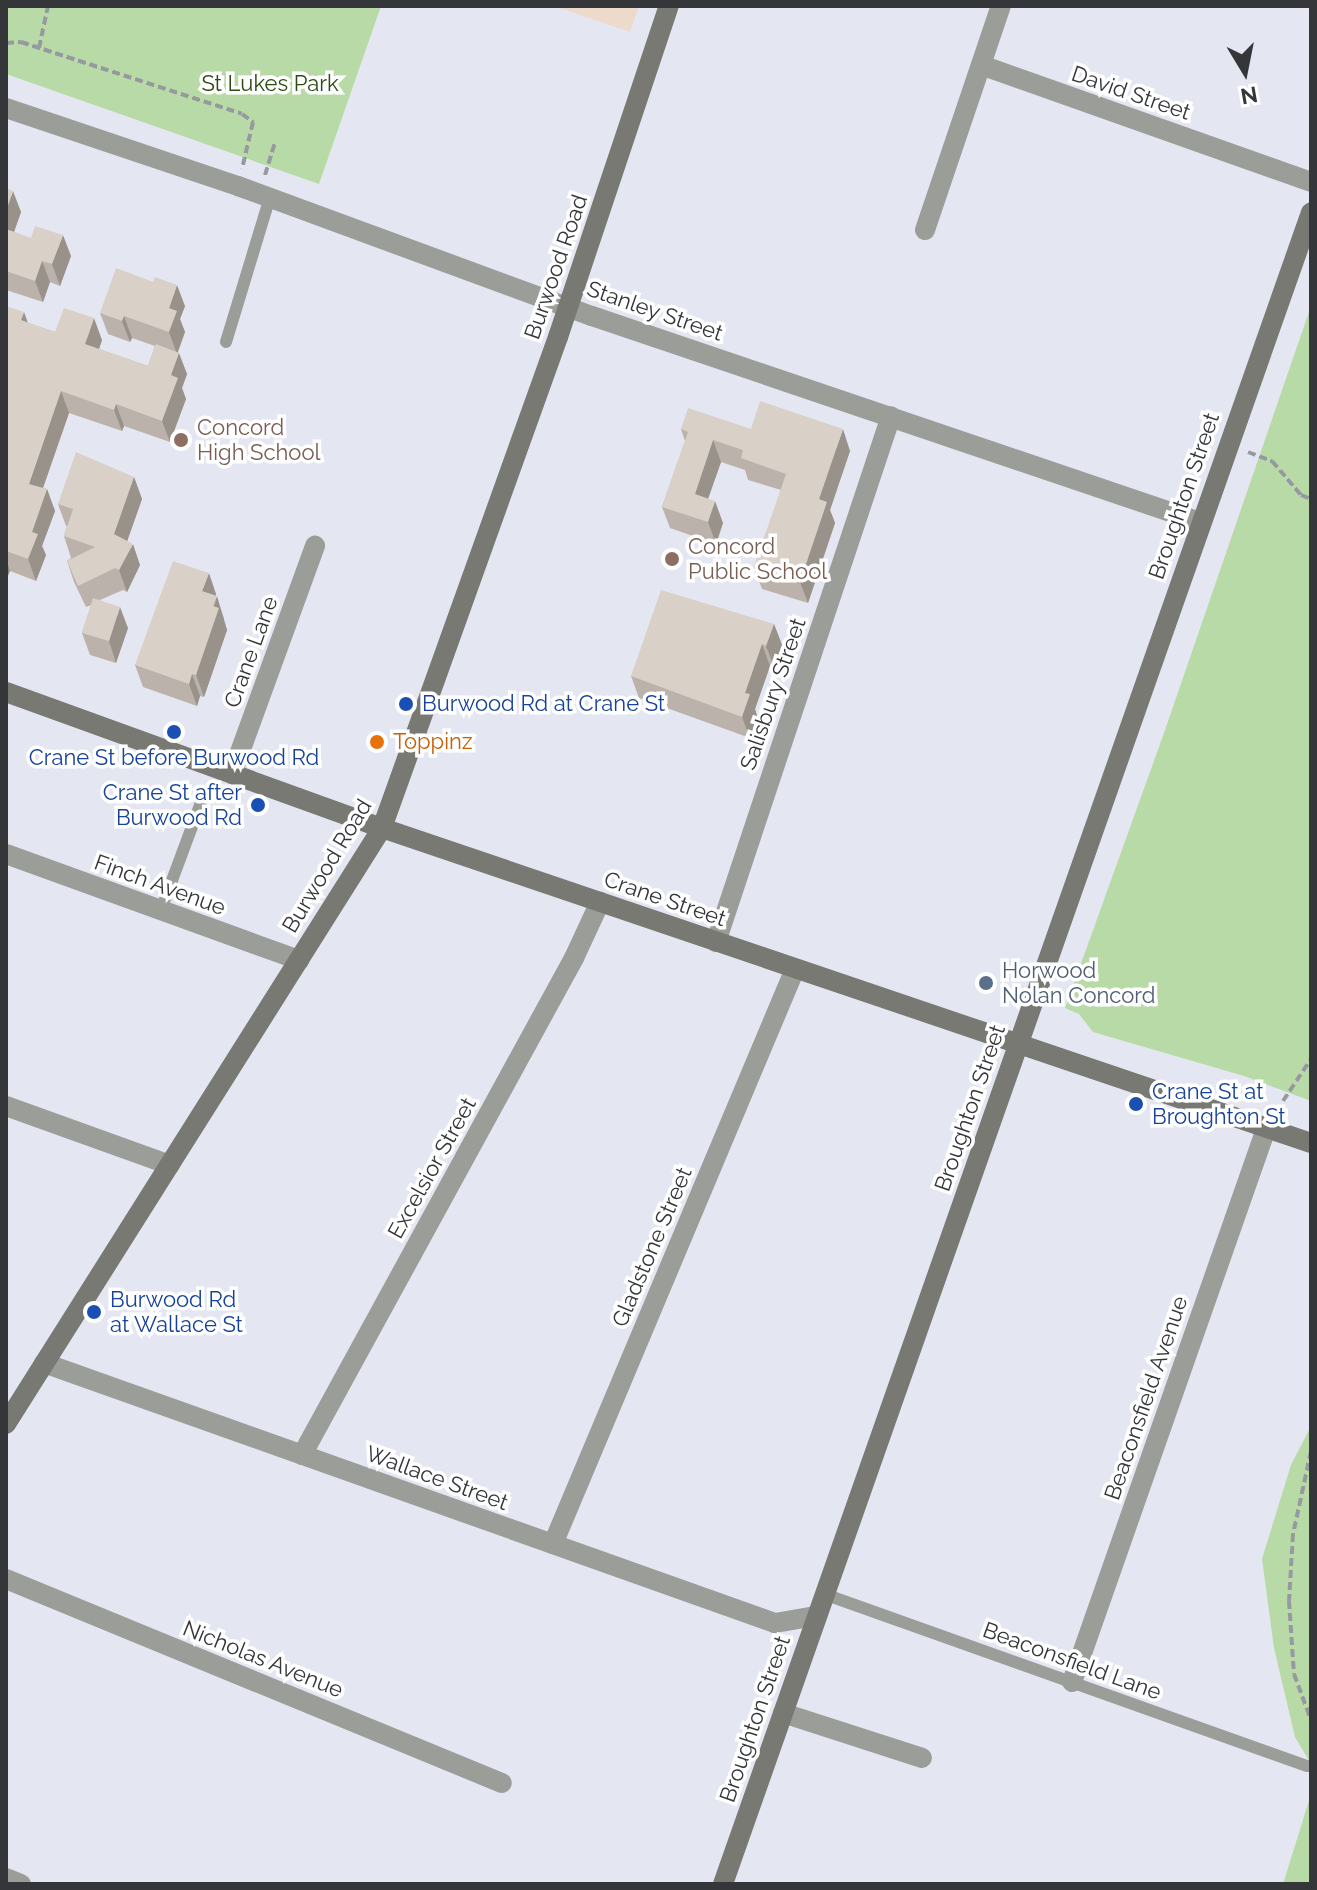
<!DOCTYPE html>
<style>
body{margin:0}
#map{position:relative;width:1317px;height:1890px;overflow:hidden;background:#e4e7f2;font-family:Raleway,sans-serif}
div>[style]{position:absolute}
.medical>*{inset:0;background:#eddaca}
.green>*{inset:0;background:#b8daa6}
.path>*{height:4px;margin-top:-2px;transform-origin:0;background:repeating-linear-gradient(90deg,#9799a1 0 8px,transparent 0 12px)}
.lane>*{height:12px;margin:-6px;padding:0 6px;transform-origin:6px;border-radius:6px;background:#9b9d98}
.street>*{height:20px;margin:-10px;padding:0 10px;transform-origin:10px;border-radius:10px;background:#9b9d98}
.secondary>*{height:20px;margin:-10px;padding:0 10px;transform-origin:10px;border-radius:10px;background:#777972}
.wall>*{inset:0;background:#bbb3ab}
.shaded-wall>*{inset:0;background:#98928b}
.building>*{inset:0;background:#d9d0c7}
.dots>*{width:22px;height:22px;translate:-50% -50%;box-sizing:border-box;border:4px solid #fff;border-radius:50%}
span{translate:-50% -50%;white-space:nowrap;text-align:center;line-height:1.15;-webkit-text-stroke:7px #fff;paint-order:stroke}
.park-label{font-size:22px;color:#2a4b12}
.street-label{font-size:22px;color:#34363a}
.education-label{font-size:22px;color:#785e54}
.left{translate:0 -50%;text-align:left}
.transit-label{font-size:22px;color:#164399}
.right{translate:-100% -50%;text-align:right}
.food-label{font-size:22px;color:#c56008}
.service-label{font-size:22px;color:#4e5e75}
.frame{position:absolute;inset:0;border:8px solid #34363a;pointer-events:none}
.north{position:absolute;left:1205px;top:32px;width:80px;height:80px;-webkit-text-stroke:6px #fff;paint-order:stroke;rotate:170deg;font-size:22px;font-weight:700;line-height:32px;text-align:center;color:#34363a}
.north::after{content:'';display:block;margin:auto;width:28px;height:36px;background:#34363a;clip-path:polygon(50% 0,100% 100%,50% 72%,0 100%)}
</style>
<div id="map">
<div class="medical">
<div style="clip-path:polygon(554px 6px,639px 6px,630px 32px)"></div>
</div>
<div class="green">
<div style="clip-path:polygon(6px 6px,381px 6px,319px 184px,6px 74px)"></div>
<div style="clip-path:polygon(1311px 306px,1311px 1101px,1244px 1076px,1093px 1032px,1079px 1014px,1065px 1008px,1164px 733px)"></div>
<div style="clip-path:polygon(1311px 1426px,1311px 1764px,1295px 1737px,1274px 1648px,1262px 1559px,1291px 1465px)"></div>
<div style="clip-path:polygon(1311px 1794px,1311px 1884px,1283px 1884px)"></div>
</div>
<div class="path">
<div style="left:6px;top:43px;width:15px;rotate:-4deg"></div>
<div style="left:21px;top:42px;width:232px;rotate:18deg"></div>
<div style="left:242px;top:114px;width:14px;rotate:36deg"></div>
<div style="left:253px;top:122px;width:48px;rotate:103.2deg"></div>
<div style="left:39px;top:48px;width:43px;rotate:-77.9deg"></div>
<div style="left:265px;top:175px;width:34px;rotate:-73deg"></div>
<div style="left:1248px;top:452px;width:26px;rotate:21deg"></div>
<div style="left:1272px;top:461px;width:45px;rotate:49.5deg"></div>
<div style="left:1301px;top:495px;width:11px;rotate:22deg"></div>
<div style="left:1283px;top:1101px;width:50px;rotate:-56.3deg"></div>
<div style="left:1311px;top:1451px;width:85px;rotate:102.2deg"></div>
<div style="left:1293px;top:1534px;width:67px;rotate:93.4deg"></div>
<div style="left:1289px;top:1601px;width:73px;rotate:86.1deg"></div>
<div style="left:1294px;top:1674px;width:49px;rotate:69.7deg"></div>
</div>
<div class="lane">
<div style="left:226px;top:342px;width:152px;rotate:-73.1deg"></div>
<div style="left:161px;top:910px;width:117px;rotate:-69.6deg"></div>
<div style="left:824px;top:1594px;width:513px;rotate:19.6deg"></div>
</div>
<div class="street">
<div style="left:981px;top:65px;width:350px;rotate:19.5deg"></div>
<div style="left:6px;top:108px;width:245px;rotate:18.6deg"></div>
<div style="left:238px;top:186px;width:377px;rotate:20.2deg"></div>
<div style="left:592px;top:316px;width:642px;rotate:18.72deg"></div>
<div style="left:925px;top:230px;width:237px;rotate:-71.3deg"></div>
<div style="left:232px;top:774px;width:243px;rotate:-70deg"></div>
<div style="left:6px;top:854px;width:312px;rotate:19.9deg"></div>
<div style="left:716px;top:942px;width:554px;rotate:-71.6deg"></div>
<div style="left:6px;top:1106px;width:174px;rotate:19.8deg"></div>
<div style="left:44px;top:1363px;width:776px;rotate:19.58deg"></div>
<div style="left:775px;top:1623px;width:42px;rotate:-9.7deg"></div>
<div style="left:302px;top:1455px;width:567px;rotate:-61.31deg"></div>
<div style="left:574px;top:958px;width:62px;rotate:-65.1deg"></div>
<div style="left:553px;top:1544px;width:624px;rotate:-67.18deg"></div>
<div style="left:6px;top:1579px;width:536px;rotate:22.36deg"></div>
<div style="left:1072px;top:1682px;width:586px;rotate:-70.67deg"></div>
<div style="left:783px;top:1713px;width:146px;rotate:17.9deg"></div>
<div style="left:6px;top:1878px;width:16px;rotate:22deg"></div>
</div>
<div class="secondary">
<div style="left:6px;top:692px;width:400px;rotate:19.9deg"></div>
<div style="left:382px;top:828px;width:981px;rotate:18.73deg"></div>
<div style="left:6px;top:1424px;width:705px;rotate:-57.75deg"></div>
<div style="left:382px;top:828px;width:522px;rotate:-70.28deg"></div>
<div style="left:558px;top:337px;width:349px;rotate:-71.5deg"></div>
<div style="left:723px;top:1884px;width:1772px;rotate:-70.62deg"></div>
</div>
<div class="wall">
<div style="clip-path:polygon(6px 188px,21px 212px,14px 232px,71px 256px,60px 286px,50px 282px,43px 302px,6px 290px)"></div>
<div style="clip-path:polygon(6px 306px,28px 323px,55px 332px,102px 340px,99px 349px,148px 366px,155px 346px,132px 338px,130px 342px,108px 334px,100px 313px,185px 306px,180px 319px,185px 332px,178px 352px,187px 374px,182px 388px,186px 399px,170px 442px,124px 426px,122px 431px,69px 413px,43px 488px,47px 489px,55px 511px,42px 546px,46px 555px,36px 581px,10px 571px,6px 580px)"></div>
<div style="clip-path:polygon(681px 429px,751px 429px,850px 451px,830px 510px,835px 523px,808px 603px,762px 589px,754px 567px,781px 490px,748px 480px,745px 470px,721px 462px,708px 499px,723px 523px,716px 544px,670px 528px,662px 507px,685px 441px)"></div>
<div style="clip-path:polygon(134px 477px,142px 499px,127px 541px,140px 565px,127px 592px,123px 590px,100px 600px,128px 628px,116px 663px,90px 655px,82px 633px,91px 605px,86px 607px,74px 582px,67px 561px,71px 558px,64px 536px,67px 526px,66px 526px,58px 504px)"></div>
<div style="clip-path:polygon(216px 594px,216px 596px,224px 618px,224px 620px,227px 630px,204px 697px,200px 696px,197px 706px,143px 687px,135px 665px)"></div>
<div style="clip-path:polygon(774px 624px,782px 645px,774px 667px,770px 666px,755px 709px,757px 716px,750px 738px,639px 698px,631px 676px)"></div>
</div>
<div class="shaded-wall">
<div style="clip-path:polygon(13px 191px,21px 212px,8px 249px,6px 242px,6px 211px)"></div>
<div style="clip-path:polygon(63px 235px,71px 256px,60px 286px,52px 264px)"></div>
<div style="clip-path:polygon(42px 261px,50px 282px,43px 302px,35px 281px)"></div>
<div style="clip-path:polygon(177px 285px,185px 306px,180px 319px,185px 332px,177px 354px,169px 332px,169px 308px)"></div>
<div style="clip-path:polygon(24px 312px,32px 334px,21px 320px)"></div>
<div style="clip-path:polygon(124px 316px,132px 338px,130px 342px,122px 321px)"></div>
<div style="clip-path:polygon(94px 318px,102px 340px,93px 366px,85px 344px)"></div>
<div style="clip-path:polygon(179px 353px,187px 374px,182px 388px,186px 399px,170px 442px,162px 421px,171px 375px)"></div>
<div style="clip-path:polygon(61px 391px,69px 413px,37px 505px,29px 484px)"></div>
<div style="clip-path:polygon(116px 404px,124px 426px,122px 431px,114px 410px)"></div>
<div style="clip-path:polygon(843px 429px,850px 451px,830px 510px,835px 523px,808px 603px,800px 582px,819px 499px)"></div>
<div style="clip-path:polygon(713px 440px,721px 462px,702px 516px,695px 494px)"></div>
<div style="clip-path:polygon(134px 477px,142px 499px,122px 556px,114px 534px)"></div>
<div style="clip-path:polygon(47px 489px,55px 511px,42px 546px,46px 555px,36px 581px,28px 559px,32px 532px)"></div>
<div style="clip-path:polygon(715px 501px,723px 523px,716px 544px,708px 522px)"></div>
<div style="clip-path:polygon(133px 544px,140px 565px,127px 592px,119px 570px)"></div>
<div style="clip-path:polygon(6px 559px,10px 571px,6px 580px)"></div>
<div style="clip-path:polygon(209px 573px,216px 594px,210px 613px,202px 591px)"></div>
<div style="clip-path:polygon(217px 596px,227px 630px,204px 697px,196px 675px)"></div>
<div style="clip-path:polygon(120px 607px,128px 628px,116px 663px,109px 641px)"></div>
<div style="clip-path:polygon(774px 624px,782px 645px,774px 667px,766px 646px)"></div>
<div style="clip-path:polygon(762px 644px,770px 666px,755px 709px,757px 716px,750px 738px,742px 717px,745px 693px)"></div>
<div style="clip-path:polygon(192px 674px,200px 696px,197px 706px,189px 684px)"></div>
</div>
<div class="building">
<div style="clip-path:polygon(6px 188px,13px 191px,6px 211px)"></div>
<div style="clip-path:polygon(35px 226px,63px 235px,52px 264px,42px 261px,35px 281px,6px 271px,6px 229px,31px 238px)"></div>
<div style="clip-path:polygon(116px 268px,153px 282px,155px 277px,177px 285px,169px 308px,177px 311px,169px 332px,124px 316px,122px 321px,100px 313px)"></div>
<div style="clip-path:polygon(6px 306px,24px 312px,21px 320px,55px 332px,64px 308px,94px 318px,85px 344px,148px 366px,156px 344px,179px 353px,171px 375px,178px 378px,162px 421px,116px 404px,114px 410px,61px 391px,29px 484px,47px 489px,32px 532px,38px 534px,28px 559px,6px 551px)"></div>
<div style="clip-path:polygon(760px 401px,843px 429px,819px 499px,827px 502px,800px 582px,754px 567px,786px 474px,741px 458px,743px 450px,713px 440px,695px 494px,715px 501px,708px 522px,662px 507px,688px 432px,681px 429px,688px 408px,751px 429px)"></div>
<div style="clip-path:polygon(76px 452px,134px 477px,114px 534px,133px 544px,119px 570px,115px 568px,78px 586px,67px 561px,95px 547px,64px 536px,73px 509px,58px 504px)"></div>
<div style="clip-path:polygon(173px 561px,209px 573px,202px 591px,217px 596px,213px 606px,219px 608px,196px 675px,192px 674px,189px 684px,135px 665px)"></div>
<div style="clip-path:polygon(661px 590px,774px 624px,766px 646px,762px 644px,745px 693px,750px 694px,742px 717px,631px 676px)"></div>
<div style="clip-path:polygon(93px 598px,120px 607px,109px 641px,82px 633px)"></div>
</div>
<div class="dots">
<div style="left:181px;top:440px;background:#8d6e63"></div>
<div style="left:672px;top:559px;background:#8d6e63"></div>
<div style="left:406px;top:704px;background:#1a4fb4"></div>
<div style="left:174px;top:732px;background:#1a4fb4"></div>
<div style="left:377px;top:742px;background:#e8710a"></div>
<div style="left:258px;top:805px;background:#1a4fb4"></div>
<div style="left:986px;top:983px;background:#5c6f8a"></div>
<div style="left:1136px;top:1104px;background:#1a4fb4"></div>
<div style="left:94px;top:1312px;background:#1a4fb4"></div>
</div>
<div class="park-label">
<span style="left:270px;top:84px">St Lukes Park</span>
</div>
<div class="street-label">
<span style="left:1131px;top:93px;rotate:19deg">David Street</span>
<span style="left:556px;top:267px;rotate:-71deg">Burwood Road</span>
<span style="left:655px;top:311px;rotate:19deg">Stanley Street</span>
<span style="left:1184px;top:496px;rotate:-71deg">Broughton Street</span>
<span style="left:251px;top:652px;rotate:-70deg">Crane Lane</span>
<span style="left:773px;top:694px;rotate:-71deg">Salisbury Street</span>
<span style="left:327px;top:866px;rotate:-59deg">Burwood Road</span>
<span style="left:160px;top:885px;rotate:20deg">Finch Avenue</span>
<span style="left:665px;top:899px;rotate:19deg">Crane Street</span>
<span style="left:970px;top:1108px;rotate:-71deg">Broughton Street</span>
<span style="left:432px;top:1168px;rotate:-61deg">Excelsior Street</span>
<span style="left:652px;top:1247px;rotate:-67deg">Gladstone Street</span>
<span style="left:1146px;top:1398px;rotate:-71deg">Beaconsfield Avenue</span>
<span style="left:437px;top:1478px;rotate:20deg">Wallace Street</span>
<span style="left:263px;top:1659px;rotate:22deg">Nicholas Avenue</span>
<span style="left:1072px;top:1661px;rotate:20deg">Beaconsfield Lane</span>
<span style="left:755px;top:1719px;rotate:-71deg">Broughton Street</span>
</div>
<div class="education-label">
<span class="left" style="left:197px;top:440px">Concord<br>High School</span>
<span class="left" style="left:688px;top:559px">Concord<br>Public School</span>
</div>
<div class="transit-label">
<span class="left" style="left:422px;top:704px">Burwood Rd at Crane St</span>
<span style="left:174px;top:758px">Crane St before Burwood Rd</span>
<span class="right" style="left:242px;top:805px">Crane St after<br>Burwood Rd</span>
<span class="left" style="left:1152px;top:1104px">Crane St at<br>Broughton St</span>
<span class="left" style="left:110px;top:1312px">Burwood Rd<br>at Wallace St</span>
</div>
<div class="food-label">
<span class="left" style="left:393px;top:742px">Toppinz</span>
</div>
<div class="service-label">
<span class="left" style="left:1002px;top:983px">Horwood<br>Nolan Concord</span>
</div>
<div class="frame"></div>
<div class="north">N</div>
</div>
